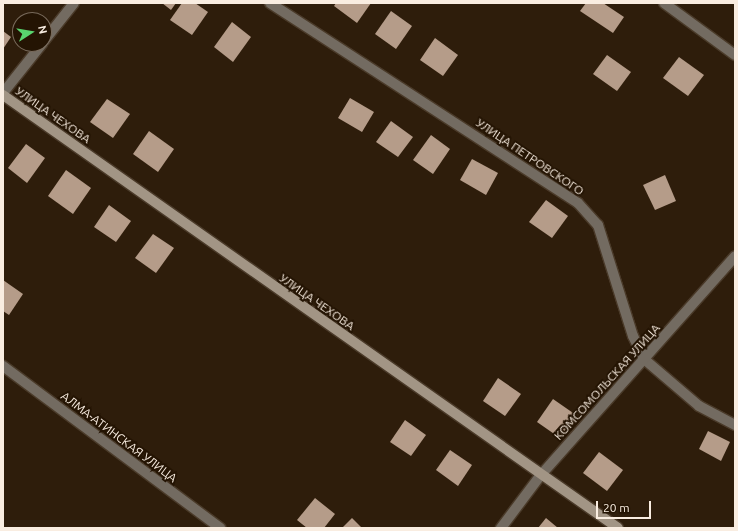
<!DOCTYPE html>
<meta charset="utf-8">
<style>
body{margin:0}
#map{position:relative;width:738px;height:531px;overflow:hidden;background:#2e1d0b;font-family:Ubuntu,sans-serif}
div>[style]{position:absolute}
.building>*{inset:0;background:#b59c89}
.roads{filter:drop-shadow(1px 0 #4a3a29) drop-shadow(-1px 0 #4a3a29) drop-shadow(0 1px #4a3a29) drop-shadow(0 -1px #4a3a29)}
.street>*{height:10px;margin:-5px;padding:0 5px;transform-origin:5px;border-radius:5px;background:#736b61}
.secondary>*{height:10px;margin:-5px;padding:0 5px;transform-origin:5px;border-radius:5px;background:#a29585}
span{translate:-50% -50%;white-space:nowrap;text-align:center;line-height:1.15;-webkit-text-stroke:4px #241403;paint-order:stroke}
.street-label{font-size:12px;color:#f9ede1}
.frame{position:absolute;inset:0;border:4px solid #f9ede1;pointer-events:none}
.north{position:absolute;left:12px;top:12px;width:40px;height:40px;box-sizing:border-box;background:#241403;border:1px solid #796b5c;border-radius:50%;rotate:78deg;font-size:11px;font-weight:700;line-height:16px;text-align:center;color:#f9ede1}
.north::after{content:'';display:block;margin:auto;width:14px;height:18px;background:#59d56f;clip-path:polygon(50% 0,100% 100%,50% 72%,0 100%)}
.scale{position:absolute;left:596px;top:501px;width:55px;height:18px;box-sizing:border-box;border:2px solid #f9ede1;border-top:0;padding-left:5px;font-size:12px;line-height:14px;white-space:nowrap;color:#f9ede1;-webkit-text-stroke:3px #241403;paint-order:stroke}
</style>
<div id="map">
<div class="building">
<div style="clip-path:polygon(162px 3px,176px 3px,171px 10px)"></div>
<div style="clip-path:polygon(182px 3px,195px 3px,208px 12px,192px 35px,170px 20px)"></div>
<div style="clip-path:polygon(336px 3px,371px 3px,357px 23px,334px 6px)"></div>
<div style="clip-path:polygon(586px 3px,603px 3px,624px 17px,613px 33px,580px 11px)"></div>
<div style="clip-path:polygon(391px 11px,412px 26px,396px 49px,375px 34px)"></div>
<div style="clip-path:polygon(232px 22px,251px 37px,233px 62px,214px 47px)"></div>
<div style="clip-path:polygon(3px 31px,11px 37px,3px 49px)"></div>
<div style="clip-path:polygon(435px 38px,458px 55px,443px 76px,420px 60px)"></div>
<div style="clip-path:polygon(607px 55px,631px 72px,617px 91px,593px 74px)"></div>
<div style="clip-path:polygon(679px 57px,704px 75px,688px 96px,663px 78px)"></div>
<div style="clip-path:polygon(350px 98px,374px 112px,362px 132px,338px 118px)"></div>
<div style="clip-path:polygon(107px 99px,130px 114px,113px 138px,90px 122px)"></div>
<div style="clip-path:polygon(391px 121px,413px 137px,398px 157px,376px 142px)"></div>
<div style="clip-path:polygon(149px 131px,174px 149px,158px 172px,133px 154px)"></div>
<div style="clip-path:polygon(431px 135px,450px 149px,433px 174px,413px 160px)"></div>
<div style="clip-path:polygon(26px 144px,45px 158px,27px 183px,8px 168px)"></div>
<div style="clip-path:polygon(472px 159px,498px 173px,486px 195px,460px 180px)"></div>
<div style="clip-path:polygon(66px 170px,91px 188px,73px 214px,48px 196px)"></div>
<div style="clip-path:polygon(665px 175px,676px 201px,655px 210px,643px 185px)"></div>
<div style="clip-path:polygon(546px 200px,568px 216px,552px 238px,529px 222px)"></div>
<div style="clip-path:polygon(109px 205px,131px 221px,116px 242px,94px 227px)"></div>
<div style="clip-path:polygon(153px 234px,174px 248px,156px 273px,135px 258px)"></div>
<div style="clip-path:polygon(3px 280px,23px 294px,9px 315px,3px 311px)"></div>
<div style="clip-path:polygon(498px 378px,521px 394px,505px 416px,483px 401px)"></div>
<div style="clip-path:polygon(553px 399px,576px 415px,560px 438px,537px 422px)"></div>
<div style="clip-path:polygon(405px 420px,426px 435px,411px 456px,390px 442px)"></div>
<div style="clip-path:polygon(708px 431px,730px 442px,721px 461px,699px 449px)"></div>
<div style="clip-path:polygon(450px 450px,472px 465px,458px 486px,436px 470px)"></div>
<div style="clip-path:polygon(599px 452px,623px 470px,607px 491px,583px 473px)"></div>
<div style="clip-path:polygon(315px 498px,335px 514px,324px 528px,307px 528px,297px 520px)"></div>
<div style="clip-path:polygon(352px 518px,362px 528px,342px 528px)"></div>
<div style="clip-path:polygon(546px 518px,558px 528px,538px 528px)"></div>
</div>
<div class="roads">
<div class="street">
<div style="left:270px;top:3px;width:367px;rotate:33deg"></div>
<div style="left:578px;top:203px;width:30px;rotate:48deg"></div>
<div style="left:598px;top:225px;width:116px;rotate:72.5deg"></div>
<div style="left:633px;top:336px;width:25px;rotate:64deg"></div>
<div style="left:644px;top:359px;width:72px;rotate:40.5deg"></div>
<div style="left:699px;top:406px;width:41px;rotate:27.8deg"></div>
<div style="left:664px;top:3px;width:88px;rotate:36.2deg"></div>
<div style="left:44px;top:41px;width:48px;rotate:-51.7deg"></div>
<div style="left:3px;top:93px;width:63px;rotate:-51.5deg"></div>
<div style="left:3px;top:366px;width:271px;rotate:36.7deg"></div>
<div style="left:501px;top:528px;width:65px;rotate:-53.1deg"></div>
<div style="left:540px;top:476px;width:294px;rotate:-48.4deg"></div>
</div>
<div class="secondary">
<div style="left:3px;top:95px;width:752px;rotate:35.15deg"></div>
</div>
</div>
<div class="street-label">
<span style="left:53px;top:115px;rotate:35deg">УЛИЦА ЧЕХОВА</span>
<span style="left:530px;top:157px;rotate:34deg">УЛИЦА ПЕТРОВСКОГО</span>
<span style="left:317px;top:302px;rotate:35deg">УЛИЦА ЧЕХОВА</span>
<span style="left:607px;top:382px;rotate:-48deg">КОМСОМОЛЬСКАЯ УЛИЦА</span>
<span style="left:119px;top:437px;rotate:37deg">АЛМА-АТИНСКАЯ УЛИЦА</span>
</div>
<div class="frame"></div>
<div class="north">N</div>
<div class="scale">20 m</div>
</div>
